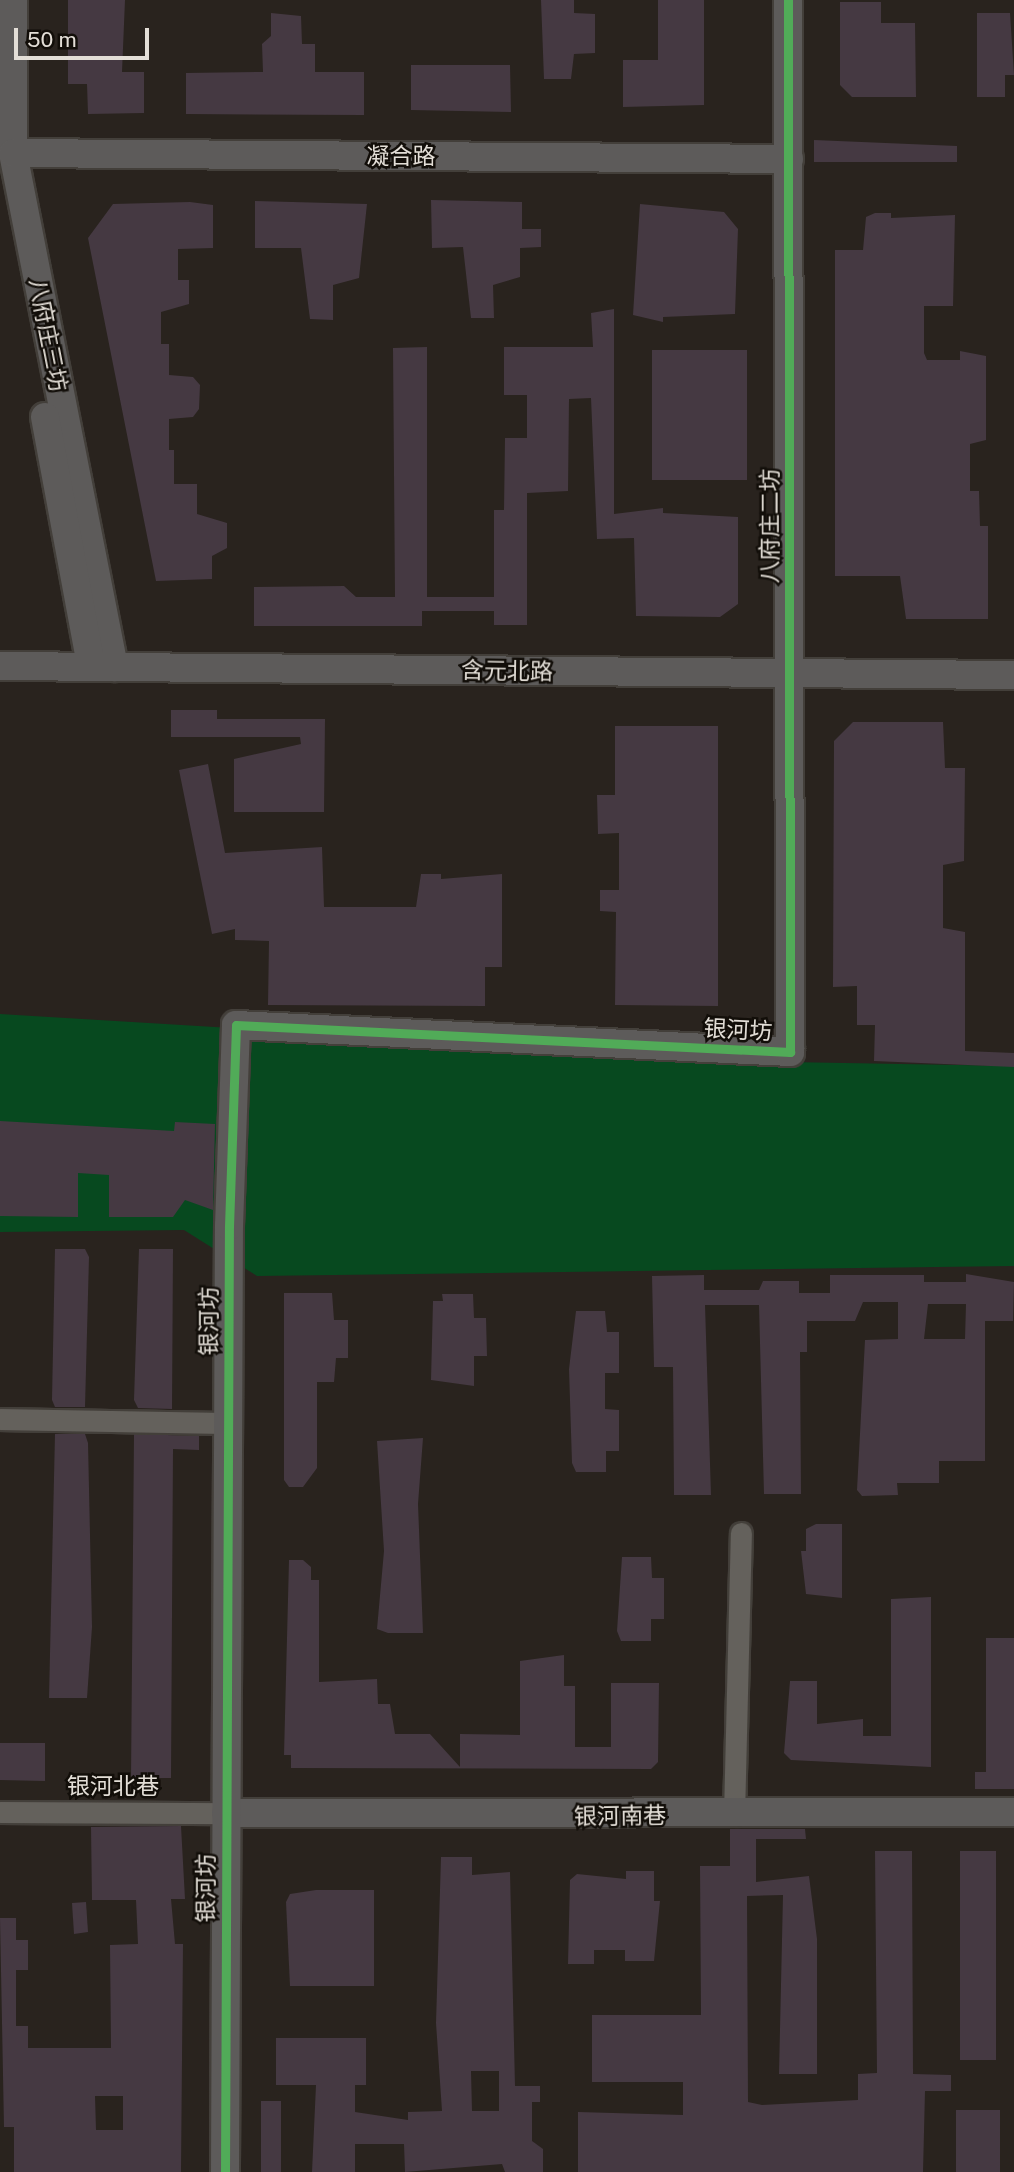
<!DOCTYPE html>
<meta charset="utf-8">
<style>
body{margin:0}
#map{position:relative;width:1014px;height:2172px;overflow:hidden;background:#29231e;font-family:"Public Sans","Noto Sans SC",sans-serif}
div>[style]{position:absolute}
.green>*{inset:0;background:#07491f}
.building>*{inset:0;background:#453942}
.roads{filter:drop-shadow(2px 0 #433f3a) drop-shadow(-2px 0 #433f3a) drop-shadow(0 2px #433f3a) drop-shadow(0 -2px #433f3a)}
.street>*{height:21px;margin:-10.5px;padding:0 10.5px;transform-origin:10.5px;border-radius:10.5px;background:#64615c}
.secondary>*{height:28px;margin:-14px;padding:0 14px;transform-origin:14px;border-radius:14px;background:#5d5b5a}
.cycleway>*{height:9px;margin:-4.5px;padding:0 4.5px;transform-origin:4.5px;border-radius:4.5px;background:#51ab58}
span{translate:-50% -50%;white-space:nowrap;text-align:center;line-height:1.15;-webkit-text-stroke:5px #120e09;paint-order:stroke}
.street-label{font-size:23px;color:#e3ded7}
.scale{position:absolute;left:14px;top:28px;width:135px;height:32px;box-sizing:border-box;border:4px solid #e3ded7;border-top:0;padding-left:9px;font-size:21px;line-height:24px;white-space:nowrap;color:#e3ded7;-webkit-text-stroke:5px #120e09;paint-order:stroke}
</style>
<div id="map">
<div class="green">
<div style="clip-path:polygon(0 1014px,787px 1062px,1014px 1066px,1014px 1266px,257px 1276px,184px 1230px,0 1232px)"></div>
</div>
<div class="building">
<div style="clip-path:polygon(68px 0,125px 0,122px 72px,144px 72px,144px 113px,88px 114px,87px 84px,68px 84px)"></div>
<div style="clip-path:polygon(541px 0,574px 0,574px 13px,595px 14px,595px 53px,574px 54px,571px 79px,544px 79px)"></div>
<div style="clip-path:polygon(658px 0,704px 0,704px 105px,623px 107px,623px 60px,658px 60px)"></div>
<div style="clip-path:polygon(840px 2px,881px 2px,881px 23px,915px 23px,916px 97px,852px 97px,840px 85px)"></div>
<div style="clip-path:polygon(271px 13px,301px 16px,302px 44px,315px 44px,315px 72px,364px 72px,364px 115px,186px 114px,186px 73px,263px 72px,262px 44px,271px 36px)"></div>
<div style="clip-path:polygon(977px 13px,1010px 13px,1014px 75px,1005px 75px,1005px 97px,977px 97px)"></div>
<div style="clip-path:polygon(411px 65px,510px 65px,511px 112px,411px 110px)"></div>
<div style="clip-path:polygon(814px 140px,957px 146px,957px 162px,814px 162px)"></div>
<div style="clip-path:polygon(431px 200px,522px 202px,522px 229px,541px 229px,541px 247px,520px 248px,520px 277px,493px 285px,494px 318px,471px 318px,463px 247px,432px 248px)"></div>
<div style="clip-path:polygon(255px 201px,367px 204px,359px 278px,333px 285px,333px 320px,310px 319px,301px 248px,255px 248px)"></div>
<div style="clip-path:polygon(190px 202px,213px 205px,213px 248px,178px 249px,178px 280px,189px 280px,189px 304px,161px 312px,161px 344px,169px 344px,169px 375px,193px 377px,200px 385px,199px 409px,193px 417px,169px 419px,169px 450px,174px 450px,174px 484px,197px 484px,197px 514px,227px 523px,227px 548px,212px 556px,212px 579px,156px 581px,88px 238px,113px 204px)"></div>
<div style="clip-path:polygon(640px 204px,724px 212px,738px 229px,735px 314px,663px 317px,663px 322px,633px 315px)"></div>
<div style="clip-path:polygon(875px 213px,891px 213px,891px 218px,955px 215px,953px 306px,924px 306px,924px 353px,927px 360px,960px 360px,960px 351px,986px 356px,986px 440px,970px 444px,970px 491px,979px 491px,980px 526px,988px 526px,988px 619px,906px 619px,900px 576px,835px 576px,835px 250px,863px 250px,866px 217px)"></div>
<div style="clip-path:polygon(614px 309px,614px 514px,663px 508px,663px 513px,738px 517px,738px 604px,720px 617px,636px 616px,634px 538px,597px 539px,591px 398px,569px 399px,568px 491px,527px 493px,527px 625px,494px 625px,494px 611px,422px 611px,422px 626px,254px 626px,254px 587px,344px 586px,356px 597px,395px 597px,393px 348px,427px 347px,427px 597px,494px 597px,494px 510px,504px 510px,505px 438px,527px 438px,527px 395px,504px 395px,504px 347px,593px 347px,591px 313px)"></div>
<div style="clip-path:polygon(652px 350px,747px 350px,747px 480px,652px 480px)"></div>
<div style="clip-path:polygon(171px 710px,217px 710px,217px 719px,325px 719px,324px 812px,234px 812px,234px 759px,301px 744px,300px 737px,171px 737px)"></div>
<div style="clip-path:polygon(853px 722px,943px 722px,945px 768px,965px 768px,964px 861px,943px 865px,943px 928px,965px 932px,965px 1051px,1014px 1053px,1014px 1067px,874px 1061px,875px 1025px,857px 1025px,857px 986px,833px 987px,834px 741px)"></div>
<div style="clip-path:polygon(615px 726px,718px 726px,718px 1006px,615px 1005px,616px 912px,600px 911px,600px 890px,619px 890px,619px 833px,598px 834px,597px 795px,615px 795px)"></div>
<div style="clip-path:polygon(208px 764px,225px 853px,322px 847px,324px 907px,416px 907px,421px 874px,441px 874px,441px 879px,502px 874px,502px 967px,485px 967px,485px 1006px,268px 1005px,269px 941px,235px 940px,235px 929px,212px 934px,179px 770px)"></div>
<div style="clip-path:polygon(0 1121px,174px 1131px,175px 1122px,215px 1124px,213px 1210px,185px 1200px,173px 1217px,109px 1217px,109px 1175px,78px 1173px,78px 1217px,0 1216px)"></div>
<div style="clip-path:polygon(55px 1249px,85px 1249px,89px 1257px,85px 1407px,55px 1407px,52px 1400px)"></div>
<div style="clip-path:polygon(139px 1249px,173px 1249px,172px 1409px,138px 1408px,134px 1400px)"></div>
<div style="clip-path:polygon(evenodd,966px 1274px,1014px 1282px,1013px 1321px,985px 1321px,985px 1461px,939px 1461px,939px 1483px,897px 1483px,898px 1495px,862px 1496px,857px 1490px,865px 1340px,898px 1339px,898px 1302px,863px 1302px,855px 1321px,807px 1321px,807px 1352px,800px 1352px,801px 1494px,764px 1494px,759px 1305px,705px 1305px,711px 1495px,674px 1495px,673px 1367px,654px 1367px,652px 1276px,704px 1275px,704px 1290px,759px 1290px,763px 1281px,799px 1281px,799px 1293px,830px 1293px,830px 1275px,924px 1275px,924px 1282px,966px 1282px,966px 1274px,928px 1304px,966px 1304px,965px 1339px,924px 1339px,928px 1304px)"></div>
<div style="clip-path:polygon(284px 1293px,332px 1293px,334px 1320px,348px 1320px,348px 1358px,336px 1358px,334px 1382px,317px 1382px,317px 1468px,303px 1487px,289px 1487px,284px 1480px)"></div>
<div style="clip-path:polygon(442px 1294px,473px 1294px,474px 1318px,486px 1318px,487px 1356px,474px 1356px,474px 1386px,431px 1380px,433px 1301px,443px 1301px)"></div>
<div style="clip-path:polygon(576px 1311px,605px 1311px,607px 1332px,619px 1332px,619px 1373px,605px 1373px,605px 1409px,619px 1410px,619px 1451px,606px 1451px,606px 1472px,576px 1472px,572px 1463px,569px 1369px)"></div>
<div style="clip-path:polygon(55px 1434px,85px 1434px,88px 1443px,92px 1627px,87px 1698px,49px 1698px)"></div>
<div style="clip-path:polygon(134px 1434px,199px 1436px,199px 1450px,173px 1449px,171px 1778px,131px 1778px)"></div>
<div style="clip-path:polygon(423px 1438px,418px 1504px,423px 1633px,388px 1633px,377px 1629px,384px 1551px,377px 1441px)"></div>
<div style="clip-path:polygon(816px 1524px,842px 1524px,842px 1598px,806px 1594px,801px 1551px,806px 1551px,806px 1529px)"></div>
<div style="clip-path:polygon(622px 1557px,651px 1557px,652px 1578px,664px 1578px,664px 1619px,651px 1619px,651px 1641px,621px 1641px,617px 1631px)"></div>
<div style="clip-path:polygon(289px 1560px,303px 1560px,311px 1567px,311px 1580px,319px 1580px,319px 1682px,377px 1679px,378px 1704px,390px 1704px,395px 1734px,430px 1734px,460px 1767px,460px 1734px,520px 1735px,520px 1661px,564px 1655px,564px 1686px,575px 1686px,575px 1747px,611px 1747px,611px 1683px,659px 1683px,658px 1762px,651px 1769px,291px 1768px,291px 1755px,284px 1755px)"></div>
<div style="clip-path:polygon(931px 1597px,931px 1767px,791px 1760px,784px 1753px,790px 1681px,817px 1681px,817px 1724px,863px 1719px,863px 1736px,891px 1736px,891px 1599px)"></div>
<div style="clip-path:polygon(986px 1638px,1014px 1638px,1014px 1789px,975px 1789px,975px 1772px,986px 1772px)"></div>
<div style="clip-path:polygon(0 1743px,45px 1743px,45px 1781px,0 1780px)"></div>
<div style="clip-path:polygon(evenodd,181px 1826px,185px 1899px,171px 1899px,175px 1944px,183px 1944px,181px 2172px,14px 2172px,14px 2127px,4px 2127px,0 1918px,16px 1918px,16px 1940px,28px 1940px,28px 1970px,16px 1970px,16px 2026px,28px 2026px,28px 2048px,111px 2048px,110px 1945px,138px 1944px,136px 1900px,92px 1900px,91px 1827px,181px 1826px,95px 2096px,123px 2096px,123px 2130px,96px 2130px,95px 2096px)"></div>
<div style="clip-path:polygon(730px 1829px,805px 1829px,806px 1839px,756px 1839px,756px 1882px,809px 1876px,817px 1939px,817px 2074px,779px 2074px,783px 1895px,747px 1896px,748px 2102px,762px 2105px,858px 2100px,858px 2074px,877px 2073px,875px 1851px,912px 1851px,913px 2074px,951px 2075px,951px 2091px,925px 2091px,923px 2172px,578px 2172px,578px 2112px,683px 2115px,683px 2082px,592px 2082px,592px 2015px,701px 2015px,700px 1866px,730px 1866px)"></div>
<div style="clip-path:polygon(960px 1851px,996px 1851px,996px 2060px,960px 2060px)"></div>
<div style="clip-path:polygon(evenodd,441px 1857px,472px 1857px,472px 1875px,510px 1872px,515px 2086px,540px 2086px,540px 2102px,532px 2102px,532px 2141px,543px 2149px,543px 2172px,505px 2172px,502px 2164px,405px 2172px,404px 2144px,355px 2144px,355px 2172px,312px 2172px,316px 2085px,276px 2085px,276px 2038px,366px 2038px,366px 2085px,355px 2085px,355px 2112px,408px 2120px,408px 2112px,442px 2111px,436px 2023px,441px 1857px,471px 2071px,499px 2071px,499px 2111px,472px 2111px,471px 2071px)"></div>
<div style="clip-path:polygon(626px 1871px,654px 1871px,654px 1901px,660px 1901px,654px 1961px,625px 1961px,625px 1950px,594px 1950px,594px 1964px,568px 1964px,570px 1880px,577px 1874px,626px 1879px)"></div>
<div style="clip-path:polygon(316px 1890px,374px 1890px,374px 1986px,290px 1986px,286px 1902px,290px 1894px)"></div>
<div style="clip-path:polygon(86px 1902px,88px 1932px,74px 1934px,72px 1903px)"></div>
<div style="clip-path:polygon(261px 2101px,281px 2101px,281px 2172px,261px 2172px)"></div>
<div style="clip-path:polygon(956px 2110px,1000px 2110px,1000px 2172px,956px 2172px)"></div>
</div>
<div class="roads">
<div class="street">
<div style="left:0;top:1419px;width:228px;rotate:1deg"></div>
<div style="left:0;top:1812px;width:226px;rotate:0.3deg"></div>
<div style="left:734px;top:1815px;width:282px;rotate:-88.6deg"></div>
</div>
<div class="secondary">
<div style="left:13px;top:0;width:153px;rotate:90deg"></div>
<div style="left:13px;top:153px;width:524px;rotate:78.88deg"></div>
<div style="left:13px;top:153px;width:776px;rotate:0.44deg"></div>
<div style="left:45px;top:417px;width:253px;rotate:79.5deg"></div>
<div style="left:0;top:666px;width:1014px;rotate:0.51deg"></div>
<div style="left:226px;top:1813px;width:788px;rotate:-0.07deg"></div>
<div style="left:225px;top:2172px;width:946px;rotate:-89.76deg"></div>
<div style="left:229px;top:1226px;width:201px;rotate:-88deg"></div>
<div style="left:236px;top:1025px;width:555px;rotate:2.79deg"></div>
<div style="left:790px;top:1052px;width:1052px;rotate:-90.11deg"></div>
</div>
</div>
<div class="cycleway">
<div style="left:225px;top:2172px;width:946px;rotate:-89.76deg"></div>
<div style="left:229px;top:1226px;width:201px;rotate:-88deg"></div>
<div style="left:236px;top:1025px;width:555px;rotate:2.79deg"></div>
<div style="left:790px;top:1052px;width:1052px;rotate:-90.11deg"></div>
</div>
<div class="street-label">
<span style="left:401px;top:156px">凝合路</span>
<span style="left:48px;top:335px;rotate:79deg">八府庄三坊</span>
<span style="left:770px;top:526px;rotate:-90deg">八府庄二坊</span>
<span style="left:507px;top:671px;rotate:1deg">含元北路</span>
<span style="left:738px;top:1030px;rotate:3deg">银河坊</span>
<span style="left:209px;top:1321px;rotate:-90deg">银河坊</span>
<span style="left:113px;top:1786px">银河北巷</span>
<span style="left:620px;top:1816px;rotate:-1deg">银河南巷</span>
<span style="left:206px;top:1888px;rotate:-90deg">银河坊</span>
</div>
<div class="scale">50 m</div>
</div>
